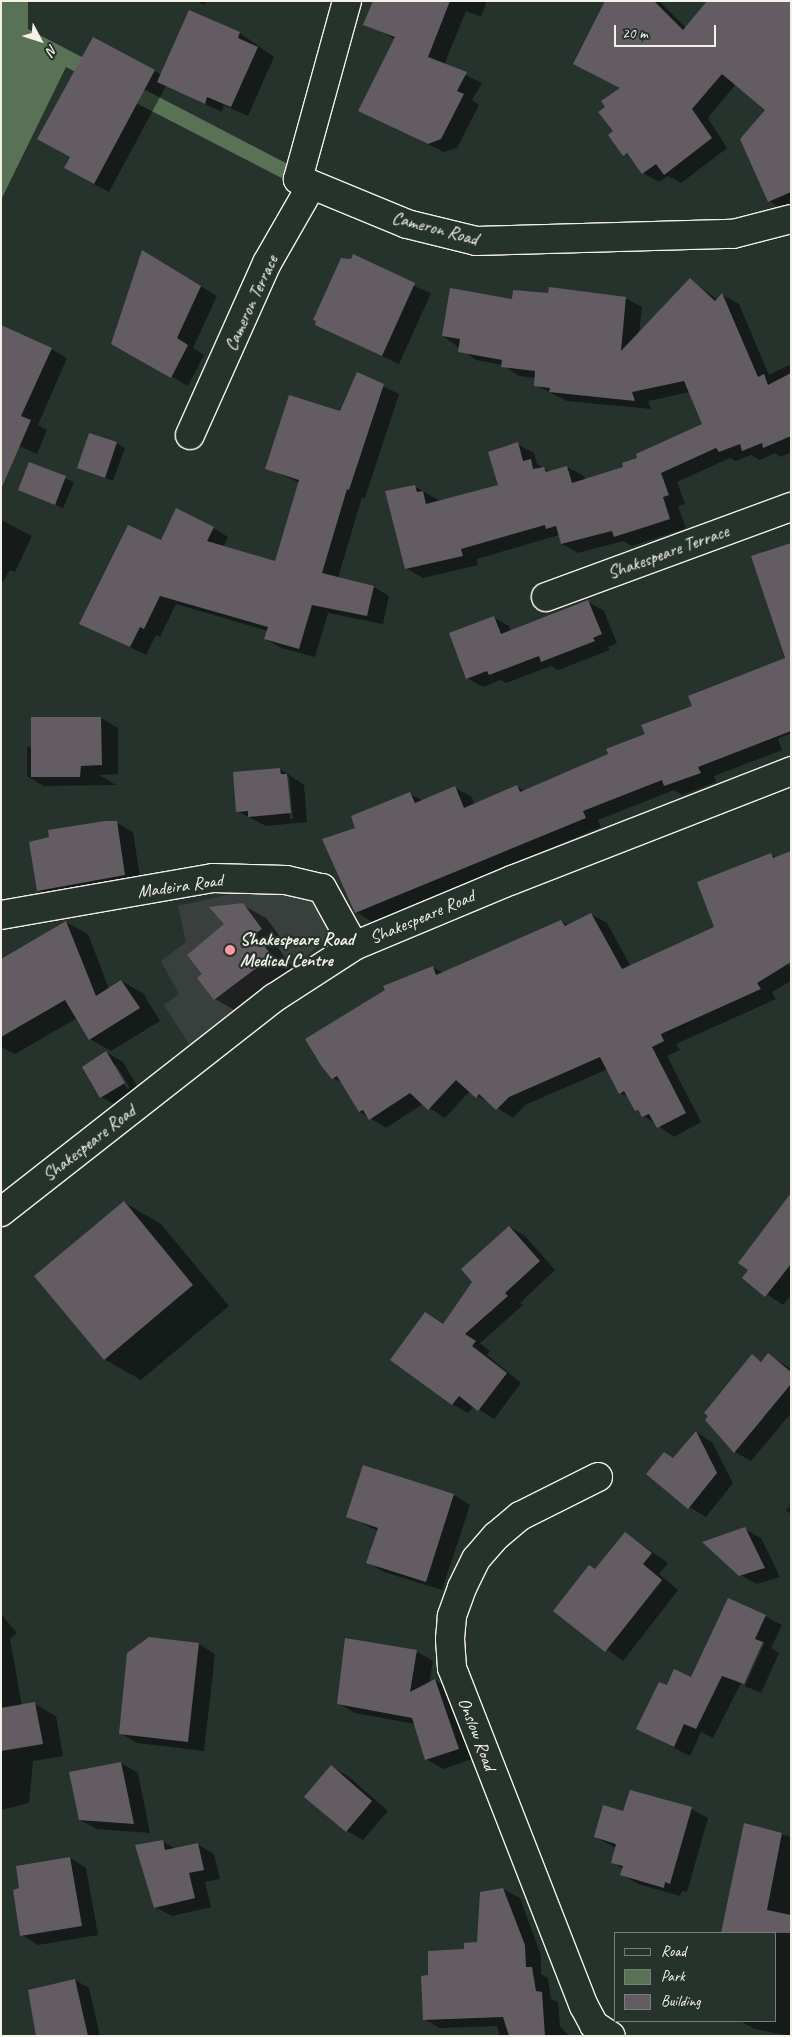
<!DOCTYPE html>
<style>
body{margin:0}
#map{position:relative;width:792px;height:2037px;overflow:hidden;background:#26332d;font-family:Caveat,sans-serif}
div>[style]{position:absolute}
.built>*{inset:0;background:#393f3d}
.green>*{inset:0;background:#597256}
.shadow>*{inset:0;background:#0007}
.building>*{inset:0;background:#645c63}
.roads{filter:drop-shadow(1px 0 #f4f1e8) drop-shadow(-1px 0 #f4f1e8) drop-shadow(0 1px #f4f1e8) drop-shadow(0 -1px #f4f1e8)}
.minor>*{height:28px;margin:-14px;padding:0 14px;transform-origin:14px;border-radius:14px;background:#26332d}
.tertiary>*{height:28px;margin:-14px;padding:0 14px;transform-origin:14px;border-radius:14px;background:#26332d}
.dots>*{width:14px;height:14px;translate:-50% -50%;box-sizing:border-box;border:2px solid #26332d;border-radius:50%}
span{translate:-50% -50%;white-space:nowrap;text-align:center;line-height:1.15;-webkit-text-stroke:4.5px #26332d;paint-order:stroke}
.street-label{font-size:18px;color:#f4f1e8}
.poi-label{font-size:18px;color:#f4f1e8;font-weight:700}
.left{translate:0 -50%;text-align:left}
.frame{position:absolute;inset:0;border:2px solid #f4f1e8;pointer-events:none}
.legend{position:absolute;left:614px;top:1932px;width:162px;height:90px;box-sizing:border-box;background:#26332d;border:1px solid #787f78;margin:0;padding:6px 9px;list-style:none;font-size:15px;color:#f4f1e8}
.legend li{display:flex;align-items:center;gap:10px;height:25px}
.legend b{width:25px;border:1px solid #787f78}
.north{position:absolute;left:15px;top:15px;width:50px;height:50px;-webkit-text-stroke:4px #26332d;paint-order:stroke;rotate:130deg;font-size:14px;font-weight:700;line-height:20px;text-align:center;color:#f4f1e8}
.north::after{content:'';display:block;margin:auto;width:18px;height:22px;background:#f4f1e8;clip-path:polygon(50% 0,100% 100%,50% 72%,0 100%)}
.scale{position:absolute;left:614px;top:25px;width:102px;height:22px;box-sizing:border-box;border:2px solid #f4f1e8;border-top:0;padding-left:6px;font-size:15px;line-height:18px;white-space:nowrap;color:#f4f1e8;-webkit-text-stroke:4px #26332d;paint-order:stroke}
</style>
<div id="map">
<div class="built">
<div style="clip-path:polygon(317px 875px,304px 896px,320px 906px,333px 934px,192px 1049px,164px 1005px,179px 994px,161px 961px,186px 942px,178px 906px)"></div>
</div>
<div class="green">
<div style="clip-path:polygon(1px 1px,28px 1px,28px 29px,305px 173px,299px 187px,66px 67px,1px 200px)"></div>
</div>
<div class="shadow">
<div style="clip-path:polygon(197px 1px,207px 1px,204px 5px)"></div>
<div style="clip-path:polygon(382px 1px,487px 1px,481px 17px,466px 11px,444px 65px,482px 83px,472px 100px,479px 105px,457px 148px,444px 152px,375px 119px,395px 39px,372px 27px)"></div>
<div style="clip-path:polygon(607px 1px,659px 1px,686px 28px,791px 78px,791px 208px,785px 210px,769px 201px,767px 110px,736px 84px,708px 118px,727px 148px,681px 183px,668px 176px,659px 182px,643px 173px,610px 135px,615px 132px,607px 108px,621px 88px)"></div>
<div style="clip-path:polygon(190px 11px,240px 33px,274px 57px,248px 116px,224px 105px,222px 112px,166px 86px,109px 192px,80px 177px,71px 157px,93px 39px,162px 75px)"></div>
<div style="clip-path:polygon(346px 258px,431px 293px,399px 364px,316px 325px,342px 259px)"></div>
<div style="clip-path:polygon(159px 261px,217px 296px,193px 348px,204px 355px,188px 386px,113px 343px)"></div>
<div style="clip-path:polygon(690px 280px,718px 300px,722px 295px,739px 304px,769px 375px,791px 364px,791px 452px,781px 457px,775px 453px,760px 460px,751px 455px,736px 461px,730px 458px,677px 482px,685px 504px,678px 506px,686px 528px,632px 546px,623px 541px,578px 553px,562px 544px,559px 535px,477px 559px,478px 565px,423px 578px,406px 568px,414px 486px,440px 501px,500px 486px,517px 444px,534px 453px,537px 464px,550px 472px,567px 467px,584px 476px,585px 480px,625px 467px,704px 425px,690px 392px,648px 401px,651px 409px,567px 401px,535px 385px,536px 378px,519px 376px,503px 365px,476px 360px,443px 336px,513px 301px,625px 298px,642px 307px,639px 333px)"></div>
<div style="clip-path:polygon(51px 349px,67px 358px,38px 425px,47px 430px,37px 454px,1px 438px)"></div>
<div style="clip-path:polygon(358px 374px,399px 394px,365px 498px,362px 497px,338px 578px,374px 587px,389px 596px,383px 624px,328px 613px,315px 657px,281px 648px,266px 639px,268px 631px,176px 604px,160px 637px,156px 635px,146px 655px,80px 623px,162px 541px,213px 528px,228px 537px,223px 547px,276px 563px,300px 483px,267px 468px,340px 413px)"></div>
<div style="clip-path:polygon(117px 443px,125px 448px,113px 481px,78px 468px)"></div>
<div style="clip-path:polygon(30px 463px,74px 482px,63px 508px,19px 490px)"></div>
<div style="clip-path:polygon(1px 520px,32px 536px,15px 572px,10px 570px,1px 584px)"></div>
<div style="clip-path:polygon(791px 544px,791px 733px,778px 739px,782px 750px,714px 776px,716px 782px,682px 795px,674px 790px,598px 820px,601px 827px,372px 922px,356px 912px,357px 828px,410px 794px,423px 801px,455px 788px,472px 797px,474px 804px,517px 787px,525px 791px,609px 755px,785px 660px,752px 557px)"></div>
<div style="clip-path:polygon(588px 602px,604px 611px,617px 643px,608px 647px,610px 650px,558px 670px,551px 666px,506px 683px,501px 680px,483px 687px,467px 678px,493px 617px,509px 626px,511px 631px)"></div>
<div style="clip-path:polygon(32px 718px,101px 718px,118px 728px,118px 774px,99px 775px,116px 785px,44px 786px,27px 776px,27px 746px,32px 748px)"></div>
<div style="clip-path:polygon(evenodd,280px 769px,304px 785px,307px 822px,266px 826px,237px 811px,280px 769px,286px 777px,289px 777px,293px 819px,290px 819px,286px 777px)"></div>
<div style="clip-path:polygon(117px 823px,133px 832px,141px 884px,54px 900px,38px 890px)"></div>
<div style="clip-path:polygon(771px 855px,777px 858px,780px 950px,791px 968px,791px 981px,772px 992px,776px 999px,676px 1044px,680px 1050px,667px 1056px,701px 1122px,674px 1137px,636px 1110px,630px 1098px,620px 1093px,608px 1069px,525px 1105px,513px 1118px,470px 1091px,445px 1118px,423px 1104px,386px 1128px,360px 1112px,343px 1083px,333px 1078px,433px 967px,443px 973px,561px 921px,568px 925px,590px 914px,607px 923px,631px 967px,716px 928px)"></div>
<div style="clip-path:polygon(242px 905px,266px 918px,285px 943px,278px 948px,295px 970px,238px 1012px,215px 999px,203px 974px,226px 924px)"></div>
<div style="clip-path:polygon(66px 922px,88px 934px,109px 989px,121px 981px,143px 993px,160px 1021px,111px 1051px,90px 1039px,77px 1018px,15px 1054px,1px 1047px,1px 960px)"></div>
<div style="clip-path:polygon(evenodd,106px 1052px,123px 1062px,141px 1093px,118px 1106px,101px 1097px,106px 1052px,113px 1065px,116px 1065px,130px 1088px,127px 1089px,113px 1065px)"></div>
<div style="clip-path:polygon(125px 1203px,161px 1224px,229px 1306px,141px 1380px,104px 1359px)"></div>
<div style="clip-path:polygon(791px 1222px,791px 1295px,783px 1305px,743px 1278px)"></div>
<div style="clip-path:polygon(510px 1227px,525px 1236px,555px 1270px,520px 1303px,523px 1305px,480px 1343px,490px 1351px,487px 1355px,521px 1383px,494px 1419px,474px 1406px,468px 1413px,452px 1404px,444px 1325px)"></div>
<div style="clip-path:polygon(769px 1355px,791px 1369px,791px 1413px,751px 1461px,735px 1452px,752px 1356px,763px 1362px)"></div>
<div style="clip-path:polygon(696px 1432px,712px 1442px,733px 1483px,706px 1517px,689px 1507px,665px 1453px,674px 1459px)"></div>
<div style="clip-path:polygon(454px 1495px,470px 1505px,442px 1590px,384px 1572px,368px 1562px,378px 1531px,348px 1516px)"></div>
<div style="clip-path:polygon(791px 1505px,791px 1515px,786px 1510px)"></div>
<div style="clip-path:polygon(744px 1529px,761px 1538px,780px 1577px,757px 1584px,740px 1575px)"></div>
<div style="clip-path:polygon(625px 1533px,668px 1563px,659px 1574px,678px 1590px,623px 1661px,555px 1611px,595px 1570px)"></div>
<div style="clip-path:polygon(1px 1614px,17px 1633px,10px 1639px,22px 1706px,35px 1704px,56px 1716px,63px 1756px,33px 1761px,29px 1803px,2px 1810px)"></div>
<div style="clip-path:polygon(765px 1616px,782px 1625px,771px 1648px,779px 1653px,761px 1693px,745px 1686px,765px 1642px,762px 1642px,713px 1738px,701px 1732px,690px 1756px,638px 1729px,667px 1687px,692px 1679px)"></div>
<div style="clip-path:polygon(149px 1638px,199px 1644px,215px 1654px,204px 1751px,137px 1743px,120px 1733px)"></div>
<div style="clip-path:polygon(416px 1651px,433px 1661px,429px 1684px,435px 1680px,452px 1690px,475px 1758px,443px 1769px,426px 1759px,415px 1724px,355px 1713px,338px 1703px)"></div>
<div style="clip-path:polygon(121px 1763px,138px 1773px,150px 1833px,97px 1829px,80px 1820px)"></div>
<div style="clip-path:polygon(331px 1767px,348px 1776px,388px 1811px,363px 1840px,347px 1831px)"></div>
<div style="clip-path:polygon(691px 1809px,708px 1818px,687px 1892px,682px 1891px,680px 1896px,638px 1884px,622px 1874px,623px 1869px,612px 1862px,616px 1848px,595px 1837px,624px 1813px)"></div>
<div style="clip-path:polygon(745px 1824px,791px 1837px,790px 2036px,755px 2029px,740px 2021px,776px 2021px,776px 1933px,723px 1933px)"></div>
<div style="clip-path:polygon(163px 1842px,176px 1849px,197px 1844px,214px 1854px,220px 1879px,205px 1882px,211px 1907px,172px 1916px,155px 1907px)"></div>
<div style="clip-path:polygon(70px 1858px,86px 1868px,98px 1935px,38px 1945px,22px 1935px,21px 1889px)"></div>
<div style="clip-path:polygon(503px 1889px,520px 1898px,541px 1955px,541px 1974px,548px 1978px,551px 1999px,558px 2002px,560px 2026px,569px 2036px,500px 2036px,497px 2026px,440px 2028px,424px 2019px,430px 1977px,478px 1943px)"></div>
<div style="clip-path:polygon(75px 1980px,89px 1988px,100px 2036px,39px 2036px)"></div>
</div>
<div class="building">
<div style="clip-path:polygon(373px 1px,450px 1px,428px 57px,467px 72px,457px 91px,464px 94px,441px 139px,428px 144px,358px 111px,395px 37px,363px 25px)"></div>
<div style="clip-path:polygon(605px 1px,654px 1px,683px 30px,707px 1px,791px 1px,791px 192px,768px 202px,740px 139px,765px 110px,722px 74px,692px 109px,712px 138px,664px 175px,656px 164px,642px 174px,627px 153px,623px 156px,608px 135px,613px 131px,598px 112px,605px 107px,601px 101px,620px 88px,573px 64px)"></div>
<div style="clip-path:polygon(189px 10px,240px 32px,238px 38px,258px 47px,231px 107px,207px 97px,205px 104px,157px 82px)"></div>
<div style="clip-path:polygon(93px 37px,155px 70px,94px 184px,64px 168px,70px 157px,37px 139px)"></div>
<div style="clip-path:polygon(142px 250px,201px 286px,177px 338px,188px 345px,171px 378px,111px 344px)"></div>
<div style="clip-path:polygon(353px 254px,415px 283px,382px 356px,315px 325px,316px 321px,313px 320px,341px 258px,351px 259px)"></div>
<div style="clip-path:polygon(690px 278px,715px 301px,722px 293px,758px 377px,764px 374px,768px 385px,791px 373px,791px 436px,763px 448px,762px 443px,742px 451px,740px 444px,719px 452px,716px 448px,661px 473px,669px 495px,663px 497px,670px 519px,614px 537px,612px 531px,561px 544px,556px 526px,546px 529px,545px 525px,461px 549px,463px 556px,405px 569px,385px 491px,415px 485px,417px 492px,423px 491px,426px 504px,498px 485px,488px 452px,518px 442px,523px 461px,531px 459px,533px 469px,544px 467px,546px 472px,567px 466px,572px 483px,623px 467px,622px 463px,637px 458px,636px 454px,702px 424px,684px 381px,632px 392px,635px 401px,549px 392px,550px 388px,534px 386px,535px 371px,501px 367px,502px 360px,458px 352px,460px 339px,442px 336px,450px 288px,512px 299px,513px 290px,548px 293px,549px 287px,626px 297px,621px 351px)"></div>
<div style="clip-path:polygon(1px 325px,52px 348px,21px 416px,31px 420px,1px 489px)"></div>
<div style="clip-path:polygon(357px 372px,384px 384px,349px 490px,347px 489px,322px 573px,374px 586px,367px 616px,312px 605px,299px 649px,264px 639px,268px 627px,160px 596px,144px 629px,140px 627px,130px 647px,79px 624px,128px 525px,161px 540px,176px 508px,214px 527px,207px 541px,275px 561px,299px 480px,265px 469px,289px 395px,340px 411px)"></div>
<div style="clip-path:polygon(89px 433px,117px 442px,105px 478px,77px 468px)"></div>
<div style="clip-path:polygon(29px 462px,66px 476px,55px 505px,18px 490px)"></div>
<div style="clip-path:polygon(791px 543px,791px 731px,698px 767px,701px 773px,664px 786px,662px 780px,583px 811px,586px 818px,355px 913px,322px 839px,355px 828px,351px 816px,410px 792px,415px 803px,455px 786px,464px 808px,517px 785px,520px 792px,608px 754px,606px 749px,645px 734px,641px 725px,692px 706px,688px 696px,785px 658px,751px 556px)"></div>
<div style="clip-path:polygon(588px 600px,602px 634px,593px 638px,595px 641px,541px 662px,539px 656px,489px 675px,487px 671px,466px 679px,449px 633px,494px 616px,501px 634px)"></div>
<div style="clip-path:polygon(31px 717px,101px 717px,102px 765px,81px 766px,80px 777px,31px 777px)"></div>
<div style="clip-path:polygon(280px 768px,281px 774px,287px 774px,291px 813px,248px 817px,248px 811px,236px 812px,233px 772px)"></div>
<div style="clip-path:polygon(105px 821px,117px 821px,125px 875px,37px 891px,29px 842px,49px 837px,48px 830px)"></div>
<div style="clip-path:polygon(791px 851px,791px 962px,757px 983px,761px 989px,661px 1034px,664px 1041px,652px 1047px,686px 1113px,657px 1128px,649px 1114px,642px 1117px,638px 1110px,635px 1111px,624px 1091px,619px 1094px,600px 1057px,509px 1097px,496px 1110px,479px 1094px,476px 1098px,456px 1080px,428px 1110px,410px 1093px,369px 1120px,363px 1110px,359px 1112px,337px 1076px,332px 1079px,322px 1067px,305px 1039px,385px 990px,383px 986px,433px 966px,436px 975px,561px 920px,565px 926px,591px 913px,622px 969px,714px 927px,697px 882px,771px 853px,773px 858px)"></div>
<div style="clip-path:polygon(243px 903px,262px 929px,255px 934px,272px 956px,214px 1000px,197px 978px,202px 974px,187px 955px,224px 924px,209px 907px)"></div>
<div style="clip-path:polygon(66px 921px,96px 996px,121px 980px,140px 1008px,89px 1040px,65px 1000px,1px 1037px,1px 959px)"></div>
<div style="clip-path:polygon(106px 1051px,125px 1083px,100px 1098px,82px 1067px)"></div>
<div style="clip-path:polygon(791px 1193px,791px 1264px,765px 1297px,742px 1278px,748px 1270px,738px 1263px)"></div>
<div style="clip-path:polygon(124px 1201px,193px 1285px,104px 1360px,34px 1276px)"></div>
<div style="clip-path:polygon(509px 1226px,540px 1261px,505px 1293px,508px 1296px,465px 1334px,476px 1341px,472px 1346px,507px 1373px,478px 1411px,459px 1396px,452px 1405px,390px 1360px,425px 1312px,443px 1324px,472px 1282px,461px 1269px)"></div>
<div style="clip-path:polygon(768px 1353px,791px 1372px,791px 1384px,734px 1453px,705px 1420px,708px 1416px,704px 1413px,752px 1354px,761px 1362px)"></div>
<div style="clip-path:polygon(696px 1431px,717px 1473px,688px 1509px,646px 1474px,664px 1452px,673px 1458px)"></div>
<div style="clip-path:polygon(363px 1465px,454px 1494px,426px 1582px,366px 1563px,378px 1528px,346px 1517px)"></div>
<div style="clip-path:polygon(745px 1527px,765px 1568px,739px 1576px,702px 1542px)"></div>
<div style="clip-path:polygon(625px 1532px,652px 1553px,643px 1564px,662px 1580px,605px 1652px,553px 1611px,589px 1565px,595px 1569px)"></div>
<div style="clip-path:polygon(728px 1598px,766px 1615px,755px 1639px,763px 1642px,744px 1684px,722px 1676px,696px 1729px,684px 1724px,674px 1747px,636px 1729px,659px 1682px,667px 1685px,674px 1669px,691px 1677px)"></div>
<div style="clip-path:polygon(149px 1637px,199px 1643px,188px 1742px,119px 1734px,127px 1653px)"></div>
<div style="clip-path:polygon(345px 1638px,417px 1650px,410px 1692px,435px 1679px,459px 1749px,425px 1760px,412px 1718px,337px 1704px)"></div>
<div style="clip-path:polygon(35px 1702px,43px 1744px,1px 1751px,1px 1708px)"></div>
<div style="clip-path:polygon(121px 1762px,134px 1824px,79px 1820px,69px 1772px)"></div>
<div style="clip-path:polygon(331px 1765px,372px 1801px,346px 1832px,304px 1797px)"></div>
<div style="clip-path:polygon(630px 1790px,692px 1807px,670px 1884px,665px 1882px,664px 1888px,620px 1875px,623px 1866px,611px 1863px,616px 1844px,594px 1837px,603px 1805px,623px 1811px)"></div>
<div style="clip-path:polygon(744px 1823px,782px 1833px,767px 1910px,791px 1915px,791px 1933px,721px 1933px)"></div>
<div style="clip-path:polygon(163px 1840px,165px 1850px,198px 1843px,204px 1870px,189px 1873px,195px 1898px,154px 1908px,135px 1845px)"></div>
<div style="clip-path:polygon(70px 1857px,82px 1926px,20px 1936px,13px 1890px,19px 1888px,16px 1866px)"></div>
<div style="clip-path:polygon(503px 1888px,525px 1945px,526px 1967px,532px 1967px,536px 1991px,542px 1992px,545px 2036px,509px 2036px,503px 2017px,423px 2020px,421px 1976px,428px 1975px,428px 1951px,464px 1949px,464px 1943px,477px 1942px,480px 1892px)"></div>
<div style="clip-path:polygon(75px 1979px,88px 2036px,36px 2036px,28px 1990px)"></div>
</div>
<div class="roads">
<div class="minor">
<div style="left:347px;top:1px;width:185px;rotate:105.4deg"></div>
<div style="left:298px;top:179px;width:118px;rotate:22.4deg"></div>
<div style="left:407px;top:224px;width:71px;rotate:13.8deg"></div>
<div style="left:476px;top:241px;width:257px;rotate:-1.6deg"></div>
<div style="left:733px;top:234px;width:60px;rotate:-14.5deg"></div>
<div style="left:190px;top:435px;width:188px;rotate:-65.9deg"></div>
<div style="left:267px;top:263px;width:86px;rotate:-60.2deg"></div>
<div style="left:310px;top:188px;width:15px;rotate:-143deg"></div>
<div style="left:546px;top:597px;width:261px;rotate:-20.2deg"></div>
<div style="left:1px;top:915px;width:215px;rotate:-9.9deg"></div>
<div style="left:213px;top:878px;width:73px;rotate:1.6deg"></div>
<div style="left:286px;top:880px;width:37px;rotate:13deg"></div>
<div style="left:322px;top:888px;width:66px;rotate:61.1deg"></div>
<div style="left:598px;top:1477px;width:87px;rotate:153.4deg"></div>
<div style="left:520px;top:1516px;width:31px;rotate:140deg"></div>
<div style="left:496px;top:1536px;width:30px;rotate:131deg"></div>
<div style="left:476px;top:1559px;width:32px;rotate:116deg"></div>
<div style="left:462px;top:1588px;width:30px;rotate:110deg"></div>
<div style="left:452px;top:1616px;width:23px;rotate:95deg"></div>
<div style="left:450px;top:1639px;width:29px;rotate:86deg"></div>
<div style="left:452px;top:1668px;width:363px;rotate:68.7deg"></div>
<div style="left:584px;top:2006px;width:21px;rotate:62deg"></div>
<div style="left:594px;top:2025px;width:20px;rotate:33deg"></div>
</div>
<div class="tertiary">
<div style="left:1px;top:1212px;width:347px;rotate:-38.1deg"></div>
<div style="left:274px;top:998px;width:95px;rotate:-33deg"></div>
<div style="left:354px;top:946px;width:171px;rotate:-22.7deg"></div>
<div style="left:512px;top:880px;width:300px;rotate:-21.3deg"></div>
</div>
</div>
<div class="dots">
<div style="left:230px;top:950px;background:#ff9aa2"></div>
</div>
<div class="street-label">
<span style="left:435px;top:228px;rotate:15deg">Cameron Road</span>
<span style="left:251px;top:303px;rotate:-65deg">Cameron Terrace</span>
<span style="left:668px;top:552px;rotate:-20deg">Shakespeare Terrace</span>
<span style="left:180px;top:886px;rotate:-8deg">Madeira Road</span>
<span style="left:422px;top:917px;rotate:-23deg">Shakespeare Road</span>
<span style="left:89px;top:1143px;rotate:-38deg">Shakespeare Road</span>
<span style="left:477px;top:1734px;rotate:69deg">Onslow Road</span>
</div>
<div class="poi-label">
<span class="left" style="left:240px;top:950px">Shakespeare Road<br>Medical Centre</span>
</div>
<div class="frame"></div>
<ul class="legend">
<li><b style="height:6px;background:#26332d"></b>Road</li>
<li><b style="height:14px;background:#597256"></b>Park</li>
<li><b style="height:14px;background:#645c63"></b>Building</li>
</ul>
<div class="north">N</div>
<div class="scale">20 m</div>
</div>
